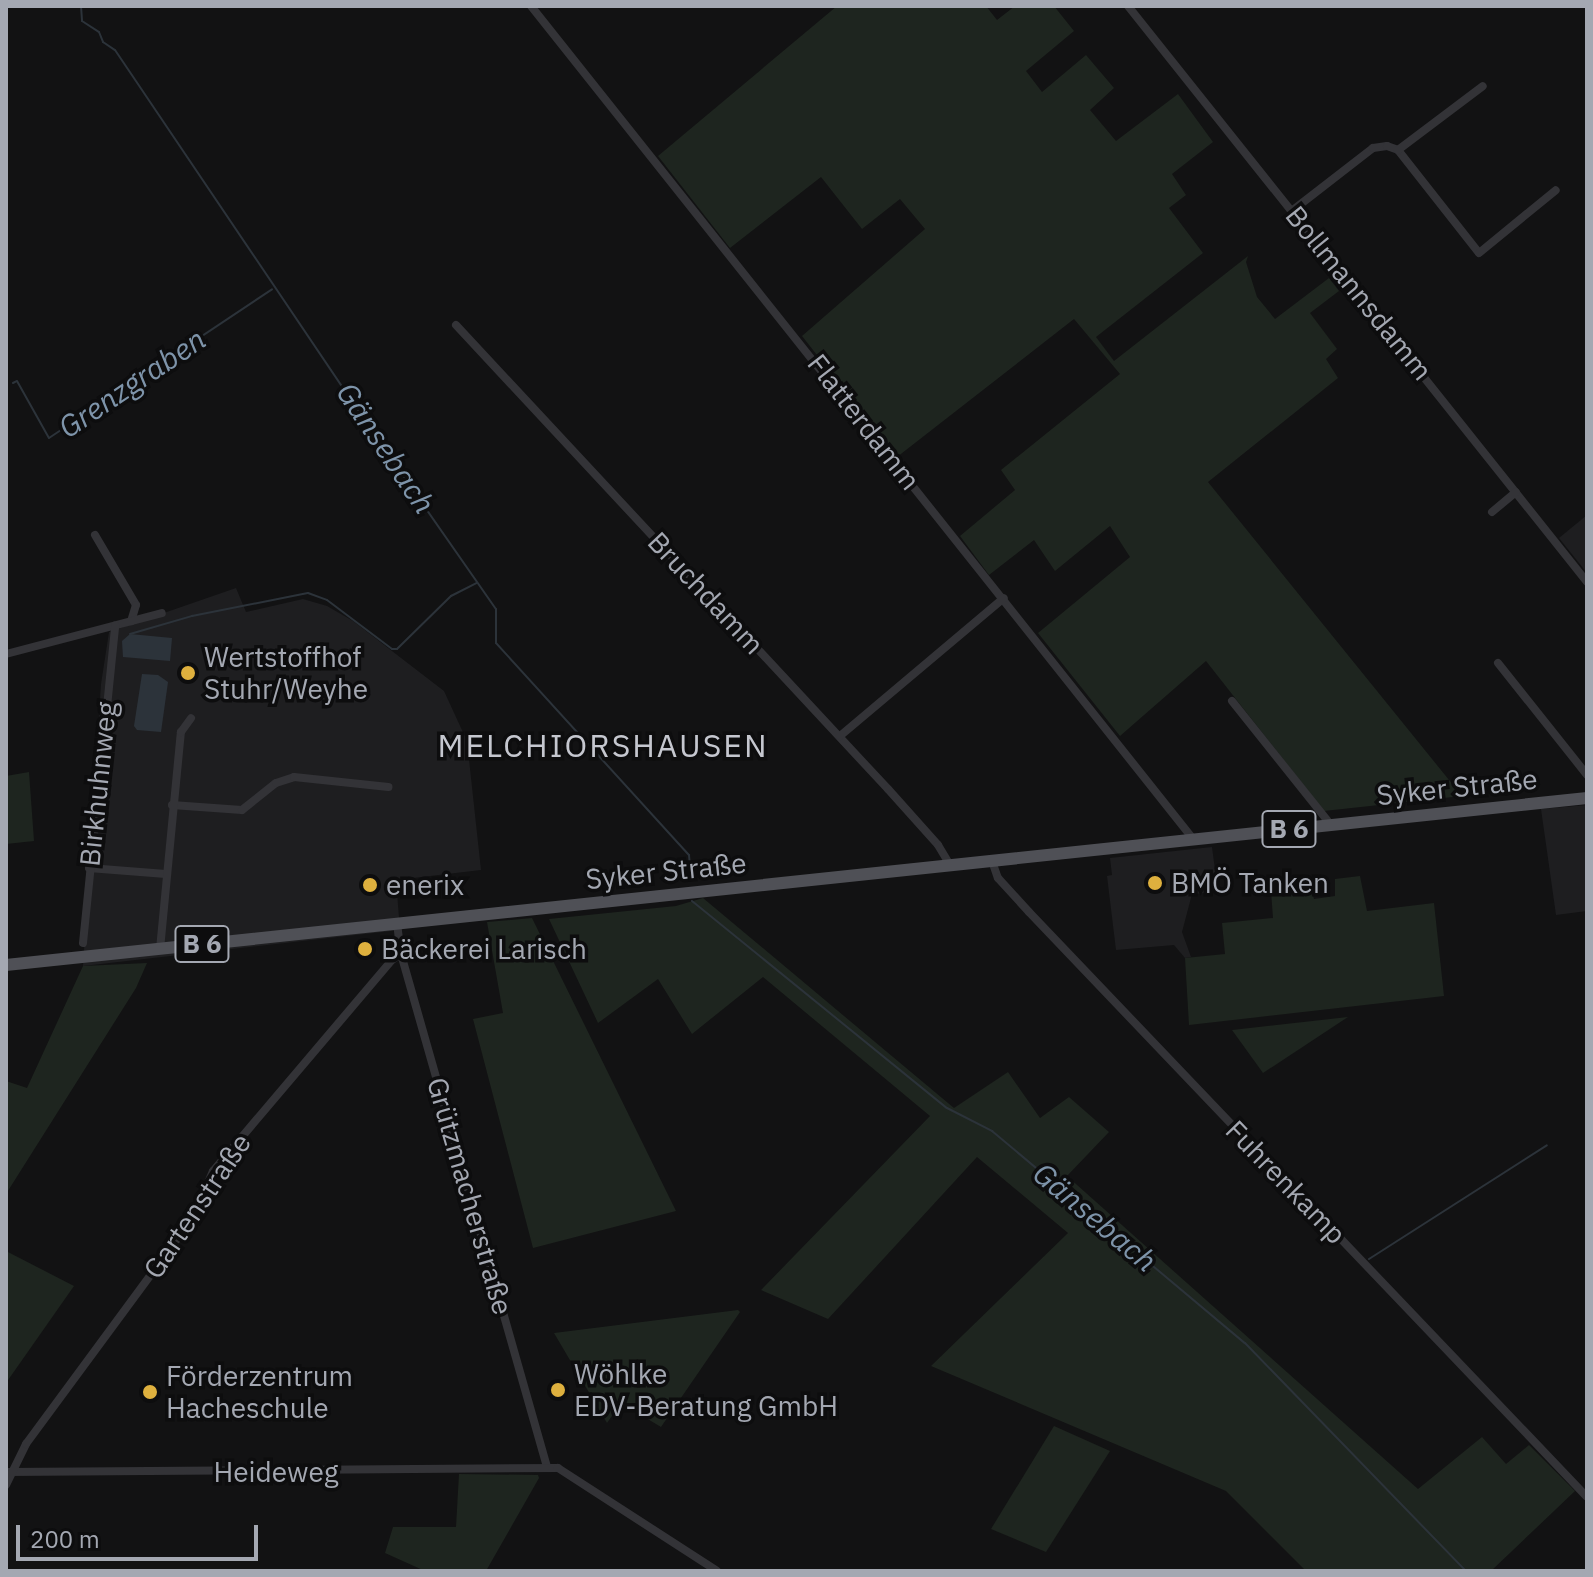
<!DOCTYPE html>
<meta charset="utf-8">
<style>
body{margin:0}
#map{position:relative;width:1593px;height:1577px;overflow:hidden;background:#121213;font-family:"IBM Plex Sans",sans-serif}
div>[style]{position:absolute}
.built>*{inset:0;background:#1e1e20}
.green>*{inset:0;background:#1e251f}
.water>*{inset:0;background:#2c333a}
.stream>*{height:2px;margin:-1px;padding:0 1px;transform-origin:1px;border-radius:1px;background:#2c333a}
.street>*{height:8px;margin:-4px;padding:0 4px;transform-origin:4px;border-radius:4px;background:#333337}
.primary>*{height:12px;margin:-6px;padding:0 6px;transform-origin:6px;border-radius:6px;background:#4f5056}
.dots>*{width:22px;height:22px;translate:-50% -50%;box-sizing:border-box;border:4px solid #0d0d0e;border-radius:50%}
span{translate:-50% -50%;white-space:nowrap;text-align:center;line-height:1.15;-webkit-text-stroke:7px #0d0d0e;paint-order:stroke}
.shield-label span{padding:2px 6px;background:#0d0d0e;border:2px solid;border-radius:6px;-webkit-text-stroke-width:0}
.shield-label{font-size:26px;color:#a4a8b2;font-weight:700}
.street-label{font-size:28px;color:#a4a8b2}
.poi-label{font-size:28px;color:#a4a8b2}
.left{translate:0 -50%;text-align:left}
.water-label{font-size:30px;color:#7e94aa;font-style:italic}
.quarter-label{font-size:32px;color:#c5c7cf;letter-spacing:2px}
.frame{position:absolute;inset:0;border:8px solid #a4a8b2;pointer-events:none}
.scale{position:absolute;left:16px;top:1525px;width:242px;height:36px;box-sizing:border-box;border:4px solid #a4a8b2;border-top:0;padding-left:10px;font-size:24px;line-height:28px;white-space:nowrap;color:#a4a8b2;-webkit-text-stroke:6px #0d0d0e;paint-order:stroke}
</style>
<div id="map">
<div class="built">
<div style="clip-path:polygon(1587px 515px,1587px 573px,1559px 538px)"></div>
<div style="clip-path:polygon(236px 588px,246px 612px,303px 599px,327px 606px,353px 621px,444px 691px,467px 741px,481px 870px,396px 880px,400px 930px,83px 966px,101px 684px,109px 632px)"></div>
<div style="clip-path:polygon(1587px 805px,1587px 911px,1556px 915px,1541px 809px)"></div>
<div style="clip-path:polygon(1212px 847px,1218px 892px,1192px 894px,1182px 932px,1191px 957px,1185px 958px,1174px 945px,1116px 950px,1107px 876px,1112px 875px,1110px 858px)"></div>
</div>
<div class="green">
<div style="clip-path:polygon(837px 6px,986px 6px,997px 20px,1015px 6px,1054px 6px,1074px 31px,1026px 71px,1042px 92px,1086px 55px,1114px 88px,1090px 110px,1116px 141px,1178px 94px,1213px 142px,1172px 174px,1186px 195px,1169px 208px,1203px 253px,1096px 337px,1114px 361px,1248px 256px,1246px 262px,1257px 297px,1275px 319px,1329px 278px,1339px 291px,1310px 313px,1337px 349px,1326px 359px,1338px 378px,1208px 482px,1462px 796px,1324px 811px,1206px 661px,1120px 736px,1038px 633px,1130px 557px,1110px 526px,1055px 571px,1034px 540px,989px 575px,960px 536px,1015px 490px,1001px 470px,1120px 374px,1074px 319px,897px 457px,802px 336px,925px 229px,900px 199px,862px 229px,821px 177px,730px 248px,658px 156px)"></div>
<div style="clip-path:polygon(29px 772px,34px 841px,6px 844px,6px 776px)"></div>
<div style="clip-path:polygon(1360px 876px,1367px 911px,1434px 903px,1444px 996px,1189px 1025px,1185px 958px,1225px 954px,1222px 923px,1273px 918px,1271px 891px,1311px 888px,1314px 899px,1335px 896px,1335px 879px)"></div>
<div style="clip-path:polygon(703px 898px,954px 1108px,1008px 1072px,1040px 1118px,1069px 1097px,1109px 1132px,1067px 1176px,1418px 1489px,1482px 1437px,1506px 1464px,1529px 1445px,1575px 1491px,1491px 1571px,1306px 1571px,1226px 1491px,931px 1366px,1068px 1233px,977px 1157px,828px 1319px,761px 1290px,930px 1116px,763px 977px,692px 1034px,658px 979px,598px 1023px,549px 919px,676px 906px)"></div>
<div style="clip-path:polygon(532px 918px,676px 1211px,533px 1248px,473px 1019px,503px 1013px,487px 922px)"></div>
<div style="clip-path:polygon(147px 963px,136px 988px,6px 1194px,6px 1081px,27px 1088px,83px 966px)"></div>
<div style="clip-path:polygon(1348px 1017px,1263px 1073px,1232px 1030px)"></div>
<div style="clip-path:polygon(6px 1251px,74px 1286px,6px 1383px)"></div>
<div style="clip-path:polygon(738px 1310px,740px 1312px,661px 1427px,621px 1403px,607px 1423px,554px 1333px)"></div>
<div style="clip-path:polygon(1054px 1426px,1110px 1451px,1046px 1552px,991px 1529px)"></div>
<div style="clip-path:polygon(459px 1474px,538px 1475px,539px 1478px,486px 1571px,425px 1571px,385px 1553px,393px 1527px,456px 1527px)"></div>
</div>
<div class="water">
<div style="clip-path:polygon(130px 634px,172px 638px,170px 661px,123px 657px,122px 641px)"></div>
<div style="clip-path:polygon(142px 674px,158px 675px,168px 682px,161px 732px,137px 730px,134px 726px)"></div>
</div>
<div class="stream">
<div style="left:81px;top:6px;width:15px;rotate:86deg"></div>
<div style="left:82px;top:21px;width:20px;rotate:33deg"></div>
<div style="left:99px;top:32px;width:11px;rotate:68deg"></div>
<div style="left:103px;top:42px;width:14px;rotate:34deg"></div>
<div style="left:115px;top:50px;width:470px;rotate:56deg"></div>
<div style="left:378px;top:440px;width:206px;rotate:55.1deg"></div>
<div style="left:496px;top:609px;width:34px;rotate:90deg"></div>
<div style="left:496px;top:643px;width:287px;rotate:47.7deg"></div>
<div style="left:689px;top:855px;width:24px;rotate:85deg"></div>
<div style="left:13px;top:383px;width:4px;rotate:-27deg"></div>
<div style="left:17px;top:381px;width:65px;rotate:60.7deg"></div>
<div style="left:49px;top:438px;width:268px;rotate:-33.7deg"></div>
<div style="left:130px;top:634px;width:65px;rotate:-16.2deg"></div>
<div style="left:192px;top:616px;width:118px;rotate:-11.2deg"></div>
<div style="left:308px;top:593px;width:20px;rotate:20deg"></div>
<div style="left:327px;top:600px;width:81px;rotate:37deg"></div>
<div style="left:392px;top:649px;width:5px"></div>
<div style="left:397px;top:649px;width:76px;rotate:-44.5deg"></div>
<div style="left:451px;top:596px;width:29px;rotate:-27deg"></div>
<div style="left:692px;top:901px;width:328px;rotate:39.1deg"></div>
<div style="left:947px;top:1108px;width:51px;rotate:27.1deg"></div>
<div style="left:992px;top:1131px;width:330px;rotate:40deg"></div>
<div style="left:1245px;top:1343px;width:318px;rotate:45.9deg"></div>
<div style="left:1369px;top:1259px;width:211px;rotate:-32.6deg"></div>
</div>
<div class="street">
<div style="left:531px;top:6px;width:1065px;rotate:51.52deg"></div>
<div style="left:1128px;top:6px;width:737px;rotate:51.45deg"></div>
<div style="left:1398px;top:150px;width:131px;rotate:51.8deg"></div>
<div style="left:1479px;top:253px;width:99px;rotate:-39.3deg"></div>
<div style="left:1293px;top:210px;width:101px;rotate:-37.8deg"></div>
<div style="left:1373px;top:148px;width:14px;rotate:-8deg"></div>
<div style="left:1387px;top:146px;width:12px;rotate:20deg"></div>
<div style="left:1398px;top:150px;width:106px;rotate:-37deg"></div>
<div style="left:456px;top:325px;width:634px;rotate:47.05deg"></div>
<div style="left:888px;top:789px;width:75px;rotate:48.2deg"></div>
<div style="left:938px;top:845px;width:23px;rotate:59deg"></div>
<div style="left:1492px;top:512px;width:31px;rotate:-40deg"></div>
<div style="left:95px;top:535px;width:81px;rotate:59.6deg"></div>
<div style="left:136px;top:605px;width:17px;rotate:107deg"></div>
<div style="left:6px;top:654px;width:161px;rotate:-14.7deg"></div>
<div style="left:1498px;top:663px;width:143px;rotate:51.5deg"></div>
<div style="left:1232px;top:701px;width:159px;rotate:51.4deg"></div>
<div style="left:840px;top:736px;width:214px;rotate:-40.1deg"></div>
<div style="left:172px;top:805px;width:70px;rotate:4.1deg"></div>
<div style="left:242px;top:810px;width:43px;rotate:-38.5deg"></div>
<div style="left:276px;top:783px;width:19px;rotate:-18deg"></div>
<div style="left:294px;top:777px;width:95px;rotate:6.1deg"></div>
<div style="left:992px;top:861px;width:18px;rotate:71deg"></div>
<div style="left:998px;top:878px;width:46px;rotate:47.6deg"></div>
<div style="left:1029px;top:912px;width:808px;rotate:46.35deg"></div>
<div style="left:89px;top:868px;width:77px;rotate:4.5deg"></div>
<div style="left:397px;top:923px;width:31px;rotate:83deg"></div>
<div style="left:401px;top:954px;width:533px;rotate:74.11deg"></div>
<div style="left:83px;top:943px;width:319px;rotate:-84.2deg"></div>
<div style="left:160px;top:949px;width:218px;rotate:-84.5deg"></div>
<div style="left:181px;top:732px;width:17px;rotate:-54deg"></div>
<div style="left:6px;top:1472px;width:552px;rotate:-0.42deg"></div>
<div style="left:558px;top:1468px;width:189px;rotate:32.9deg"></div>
<div style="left:6px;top:1485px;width:46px;rotate:-64deg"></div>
<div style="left:26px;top:1444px;width:283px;rotate:-53.6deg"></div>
<div style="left:194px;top:1216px;width:49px;rotate:-67.1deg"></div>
<div style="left:213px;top:1171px;width:277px;rotate:-49.7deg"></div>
<div style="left:392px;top:960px;width:11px;rotate:-34deg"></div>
</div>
<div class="primary">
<div style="left:6px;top:965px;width:1590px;rotate:-6.03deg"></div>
</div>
<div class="dots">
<div style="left:188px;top:673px;background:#deb03e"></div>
<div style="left:1155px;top:883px;background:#deb03e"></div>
<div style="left:370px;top:885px;background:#deb03e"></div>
<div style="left:365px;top:949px;background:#deb03e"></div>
<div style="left:558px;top:1390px;background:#deb03e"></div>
<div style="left:150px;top:1392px;background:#deb03e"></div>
</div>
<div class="shield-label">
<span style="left:1289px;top:829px">B 6</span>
<span style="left:202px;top:944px">B 6</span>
</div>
<div class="street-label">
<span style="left:1359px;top:293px;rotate:51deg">Bollmannsdamm</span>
<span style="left:864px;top:422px;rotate:52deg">Flatterdamm</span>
<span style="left:706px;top:593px;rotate:47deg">Bruchdamm</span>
<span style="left:98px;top:784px;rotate:-84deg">Birkhuhnweg</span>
<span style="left:1457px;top:787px;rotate:-6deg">Syker Straße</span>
<span style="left:666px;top:871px;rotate:-6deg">Syker Straße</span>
<span style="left:1286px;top:1182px;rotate:46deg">Fuhrenkamp</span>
<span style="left:470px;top:1196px;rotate:74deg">Grützmacherstraße</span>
<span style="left:197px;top:1206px;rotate:-56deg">Gartenstraße</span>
<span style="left:276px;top:1472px">Heideweg</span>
</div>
<div class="poi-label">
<span class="left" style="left:204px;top:673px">Wertstoffhof<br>Stuhr/Weyhe</span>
<span class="left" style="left:1171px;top:883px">BMÖ Tanken</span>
<span class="left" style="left:386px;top:885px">enerix</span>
<span class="left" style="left:381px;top:949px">Bäckerei Larisch</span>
<span class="left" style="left:574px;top:1390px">Wöhlke<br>EDV-Beratung GmbH</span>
<span class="left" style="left:166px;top:1392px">Förderzentrum<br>Hacheschule</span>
</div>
<div class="water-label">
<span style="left:132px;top:383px;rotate:-34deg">Grenzgraben</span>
<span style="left:386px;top:448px;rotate:56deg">Gänsebach</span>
<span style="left:1095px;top:1217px;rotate:40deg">Gänsebach</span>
</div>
<div class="quarter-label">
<span style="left:603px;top:745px">MELCHIORSHAUSEN</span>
</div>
<div class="frame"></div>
<div class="scale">200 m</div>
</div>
